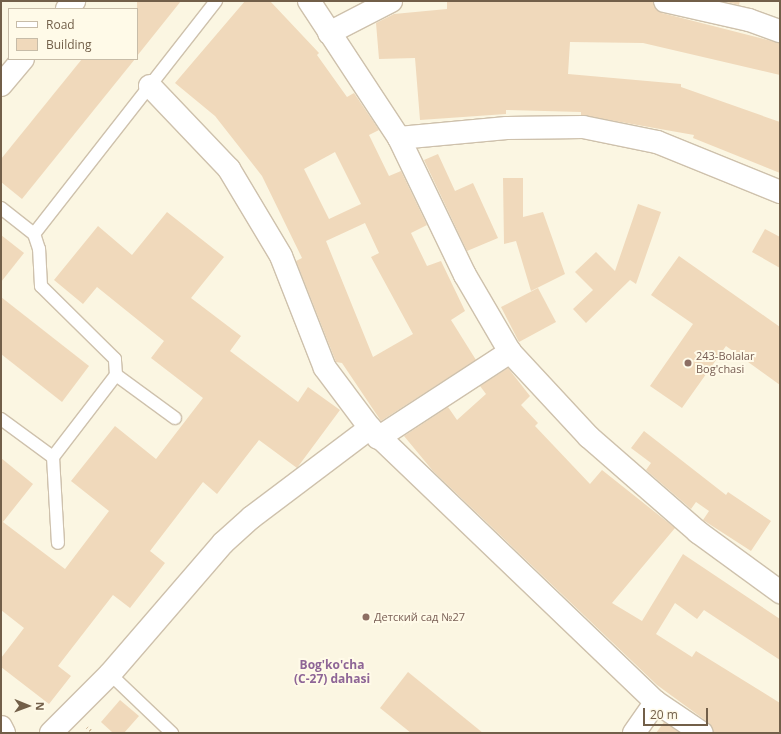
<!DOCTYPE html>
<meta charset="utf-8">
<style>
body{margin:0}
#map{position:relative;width:781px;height:734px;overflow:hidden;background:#fbf6e2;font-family:"Open Sans",sans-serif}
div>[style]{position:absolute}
.building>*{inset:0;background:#f0d9bb}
.path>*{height:2.5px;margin-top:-1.25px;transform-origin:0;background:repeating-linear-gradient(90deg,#d4bd9e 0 1px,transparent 0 4px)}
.roads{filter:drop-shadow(1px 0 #cec1ac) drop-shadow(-1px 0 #cec1ac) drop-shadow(0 1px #cec1ac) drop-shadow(0 -1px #cec1ac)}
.service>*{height:12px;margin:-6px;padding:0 6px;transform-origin:6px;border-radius:6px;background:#fff}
.minor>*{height:22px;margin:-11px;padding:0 11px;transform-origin:11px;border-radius:11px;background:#fff}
.dots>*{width:11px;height:11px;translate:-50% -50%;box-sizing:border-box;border:2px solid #fffae8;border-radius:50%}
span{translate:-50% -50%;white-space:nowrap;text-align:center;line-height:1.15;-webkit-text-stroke:4px #fffae8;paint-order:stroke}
.education-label{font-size:11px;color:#785e54}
.left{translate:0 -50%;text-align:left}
.neighbourhood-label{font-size:12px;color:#8e6596;font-weight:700}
.frame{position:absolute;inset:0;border:2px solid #725f49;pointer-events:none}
.legend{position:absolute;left:8px;top:8px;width:130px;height:52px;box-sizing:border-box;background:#fffae8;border:1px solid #c7bca8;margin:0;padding:5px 7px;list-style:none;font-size:12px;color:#725f49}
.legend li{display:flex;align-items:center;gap:8px;height:20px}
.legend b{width:20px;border:1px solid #c7bca8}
.north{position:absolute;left:8px;top:686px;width:40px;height:40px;-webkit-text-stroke:3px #fffae8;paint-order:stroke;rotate:91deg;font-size:11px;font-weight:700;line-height:16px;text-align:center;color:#725f49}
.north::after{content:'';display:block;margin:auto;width:14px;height:18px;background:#725f49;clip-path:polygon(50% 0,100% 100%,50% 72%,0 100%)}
.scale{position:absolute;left:643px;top:708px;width:65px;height:18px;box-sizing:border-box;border:2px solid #725f49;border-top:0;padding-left:5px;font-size:12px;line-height:14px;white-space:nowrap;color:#725f49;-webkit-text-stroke:3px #fffae8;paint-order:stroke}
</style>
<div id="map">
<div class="building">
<div style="clip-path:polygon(137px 1px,181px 1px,137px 56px)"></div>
<div style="clip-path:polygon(evenodd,245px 1px,270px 1px,319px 53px,317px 55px,347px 97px,354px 93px,379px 130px,369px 135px,389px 176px,401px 171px,427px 225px,411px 233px,427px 266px,441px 261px,465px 311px,451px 320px,476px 360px,381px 421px,342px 363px,336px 362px,296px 261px,302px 258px,262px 176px,215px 116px,175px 83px,245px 1px,335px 152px,361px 204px,329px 219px,304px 169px,335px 152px,245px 1px,365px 223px,379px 253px,371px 257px,413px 334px,373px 357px,326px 241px,365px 223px)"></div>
<div style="clip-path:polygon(447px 1px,653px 1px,662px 13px,780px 43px,780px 75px,643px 43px,570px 42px,568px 74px,681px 84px,681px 87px,780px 122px,780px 173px,693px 138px,694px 135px,581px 115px,581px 112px,506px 110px,506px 114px,420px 120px,415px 58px,379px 59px,376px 23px,394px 14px,447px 9px)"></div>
<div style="clip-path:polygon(722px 1px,740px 1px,739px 5px)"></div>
<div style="clip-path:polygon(82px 59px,135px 59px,22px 199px,1px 182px,1px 159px)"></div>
<div style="clip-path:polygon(438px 154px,455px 191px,473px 183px,498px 238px,467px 251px,424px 160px)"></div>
<div style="clip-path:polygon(503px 178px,523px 178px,523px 217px,543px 212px,565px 274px,531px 291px,516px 241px,504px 244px)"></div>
<div style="clip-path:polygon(638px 204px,661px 212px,636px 284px,630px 280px,586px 323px,573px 309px,593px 290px,575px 272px,596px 252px,615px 271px)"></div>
<div style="clip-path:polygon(167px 212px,224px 257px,191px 298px,241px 336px,230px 351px,298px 402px,308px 387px,340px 410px,297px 468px,259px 440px,217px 494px,203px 482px,150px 551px,165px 563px,130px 608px,113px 595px,58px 666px,71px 676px,49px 704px,1px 667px,1px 658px,24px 628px,1px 610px,1px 458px,33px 484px,3px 522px,65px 569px,109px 511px,71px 481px,115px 426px,156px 459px,203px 398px,151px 358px,164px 341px,97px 287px,83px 304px,54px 280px,98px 226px,132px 255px)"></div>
<div style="clip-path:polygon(765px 229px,780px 237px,780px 268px,752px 252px)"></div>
<div style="clip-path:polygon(1px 235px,24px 253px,1px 282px)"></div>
<div style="clip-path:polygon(679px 256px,780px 327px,780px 385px,726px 346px,682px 408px,650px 386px,693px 324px,651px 295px)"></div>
<div style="clip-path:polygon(538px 288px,556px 322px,519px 342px,501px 307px)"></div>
<div style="clip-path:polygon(1px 297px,89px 366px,62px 402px,1px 354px)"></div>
<div style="clip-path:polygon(508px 368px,530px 396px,521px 405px,538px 423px,535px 426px,590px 484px,602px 470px,675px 528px,612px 603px,642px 621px,683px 554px,780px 619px,780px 660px,704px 610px,697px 619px,675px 603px,656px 634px,692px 657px,696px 651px,780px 703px,780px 733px,714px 733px,709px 723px,657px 685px,433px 471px,404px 436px,448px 407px,457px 420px,486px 394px,480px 386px)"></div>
<div style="clip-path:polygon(644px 431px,726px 495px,728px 492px,771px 521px,751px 551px,703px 520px,709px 511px,696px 502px,691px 509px,646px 470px,651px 463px,631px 448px)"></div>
<div style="clip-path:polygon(408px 672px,483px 733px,411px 733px,380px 708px)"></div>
<div style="clip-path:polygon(120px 700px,139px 716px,124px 733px,113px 733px,101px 722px)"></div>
<div style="clip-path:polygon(664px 722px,680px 733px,656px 733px)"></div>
</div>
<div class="path">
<div style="left:87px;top:727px;width:9px;rotate:41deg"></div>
</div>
<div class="roads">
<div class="service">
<div style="left:1px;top:208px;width:42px;rotate:38.2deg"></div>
<div style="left:34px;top:234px;width:296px;rotate:-52deg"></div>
<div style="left:116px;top:375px;width:73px;rotate:36.1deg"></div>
<div style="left:1px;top:419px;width:64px;rotate:36.2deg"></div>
<div style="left:53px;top:457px;width:103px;rotate:-52.5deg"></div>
<div style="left:116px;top:375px;width:16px;rotate:-94deg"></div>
<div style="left:115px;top:359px;width:104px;rotate:-135.4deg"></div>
<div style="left:41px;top:286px;width:37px;rotate:-93deg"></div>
<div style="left:39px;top:249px;width:16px;rotate:-108deg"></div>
<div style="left:53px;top:457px;width:86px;rotate:86.7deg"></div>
<div style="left:110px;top:674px;width:86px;rotate:43.6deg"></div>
</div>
<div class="minor">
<div style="left:309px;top:1px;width:164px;rotate:56.7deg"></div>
<div style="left:399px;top:138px;width:152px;rotate:64.3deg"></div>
<div style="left:465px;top:275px;width:89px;rotate:59.7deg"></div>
<div style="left:510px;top:352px;width:116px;rotate:47.1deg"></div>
<div style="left:589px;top:437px;width:145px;rotate:41.1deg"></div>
<div style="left:698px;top:532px;width:102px;rotate:36.2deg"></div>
<div style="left:665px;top:1px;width:86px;rotate:12.7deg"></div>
<div style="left:749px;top:20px;width:33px;rotate:20deg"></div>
<div style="left:67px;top:9px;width:11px;rotate:-49deg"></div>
<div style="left:329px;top:33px;width:70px;rotate:-27.3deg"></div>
<div style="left:1px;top:85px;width:34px;rotate:-50deg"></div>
<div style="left:150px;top:86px;width:115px;rotate:46.4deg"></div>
<div style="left:229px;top:169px;width:101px;rotate:59.1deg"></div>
<div style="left:281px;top:256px;width:120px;rotate:68.6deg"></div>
<div style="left:325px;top:368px;width:75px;rotate:53.1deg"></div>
<div style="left:370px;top:428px;width:396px;rotate:43.8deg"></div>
<div style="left:656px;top:702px;width:55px;rotate:34deg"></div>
<div style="left:399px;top:138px;width:108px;rotate:-5.3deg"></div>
<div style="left:507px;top:128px;width:76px;rotate:-0.8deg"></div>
<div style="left:583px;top:127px;width:76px;rotate:11.5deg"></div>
<div style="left:657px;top:142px;width:133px;rotate:22.1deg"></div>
<div style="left:378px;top:438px;width:158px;rotate:-33.1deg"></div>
<div style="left:1px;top:727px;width:7px;rotate:63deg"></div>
<div style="left:51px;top:733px;width:83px;rotate:-45deg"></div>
<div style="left:110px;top:674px;width:173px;rotate:-49.2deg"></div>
<div style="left:223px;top:543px;width:39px;rotate:-42deg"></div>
<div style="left:252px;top:517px;width:148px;rotate:-37deg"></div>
<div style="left:634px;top:733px;width:38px;rotate:-55deg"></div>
</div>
</div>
<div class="dots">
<div style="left:688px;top:363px;background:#8d6e63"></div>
<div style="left:366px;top:617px;background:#8d6e63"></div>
</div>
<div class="education-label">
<span class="left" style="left:696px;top:363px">243-Bolalar<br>Bog'chasi</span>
<span class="left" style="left:374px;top:617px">Детский сад №27</span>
</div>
<div class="neighbourhood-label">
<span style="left:332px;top:672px">Bog'ko'cha<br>(C-27) dahasi</span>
</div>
<div class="frame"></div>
<ul class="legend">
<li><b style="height:5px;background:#fff"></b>Road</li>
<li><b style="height:11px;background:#f0d9bb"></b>Building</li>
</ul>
<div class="north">N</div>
<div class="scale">20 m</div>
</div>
